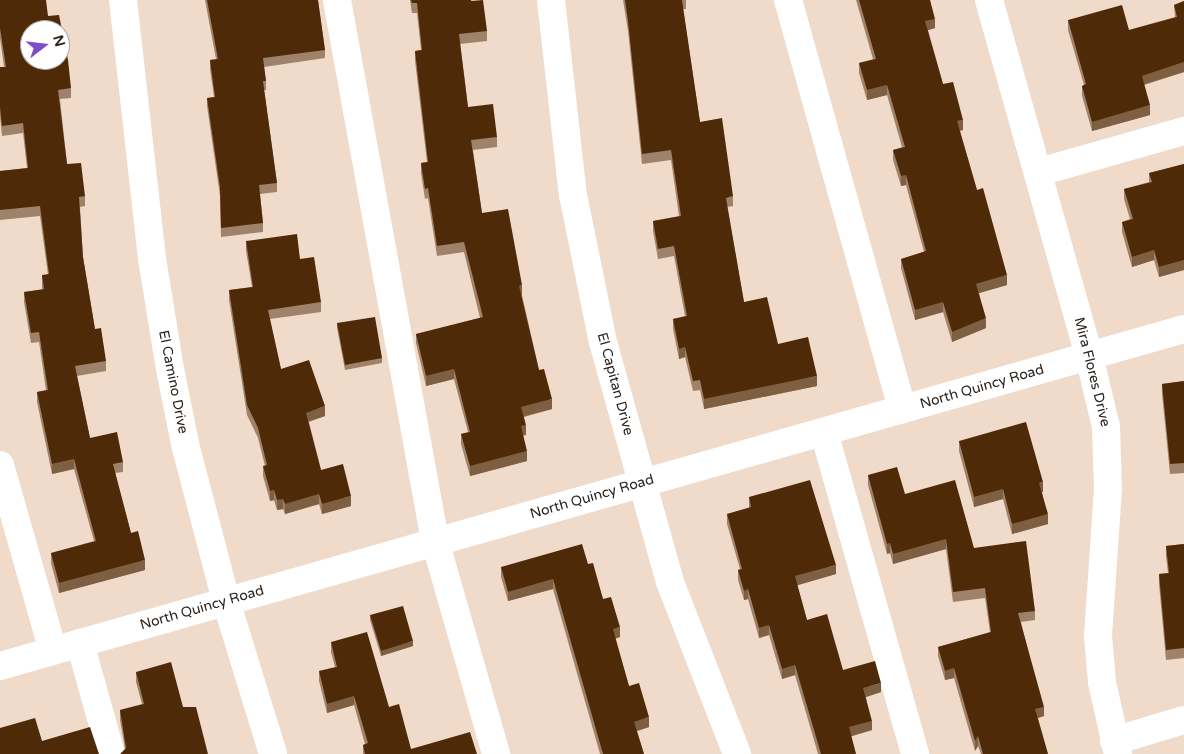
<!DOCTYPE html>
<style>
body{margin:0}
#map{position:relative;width:1184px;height:754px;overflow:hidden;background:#f0dbcb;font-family:"Varela Round",sans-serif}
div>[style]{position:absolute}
.minor>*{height:28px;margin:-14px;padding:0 14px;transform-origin:14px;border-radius:14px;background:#fff}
.wall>*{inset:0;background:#9f826a}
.shaded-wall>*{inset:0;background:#7f5f42}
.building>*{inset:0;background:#4e2a08}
span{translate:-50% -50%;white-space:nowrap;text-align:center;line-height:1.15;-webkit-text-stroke:5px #fff;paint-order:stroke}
.street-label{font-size:14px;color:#2a221c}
.north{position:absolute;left:20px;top:20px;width:50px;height:50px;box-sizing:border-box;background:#fff;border:1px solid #aaa7a4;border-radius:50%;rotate:74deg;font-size:14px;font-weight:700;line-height:20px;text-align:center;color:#2a221c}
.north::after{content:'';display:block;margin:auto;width:18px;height:22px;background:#7d4ec7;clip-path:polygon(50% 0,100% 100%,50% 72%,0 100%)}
</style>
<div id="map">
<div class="minor">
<div style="left:123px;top:0;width:261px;rotate:83.6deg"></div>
<div style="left:152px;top:259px;width:111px;rotate:80.7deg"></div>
<div style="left:170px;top:369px;width:81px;rotate:78.6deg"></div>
<div style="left:186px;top:448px;width:158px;rotate:75.3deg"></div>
<div style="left:226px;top:601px;width:160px;rotate:72.9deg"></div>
<div style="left:337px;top:0;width:550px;rotate:79.73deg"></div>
<div style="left:435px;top:541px;width:222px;rotate:74deg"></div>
<div style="left:551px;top:0;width:196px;rotate:83.6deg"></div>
<div style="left:573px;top:195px;width:150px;rotate:78.5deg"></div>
<div style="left:603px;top:342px;width:249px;rotate:74.4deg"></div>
<div style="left:670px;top:582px;width:185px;rotate:68.7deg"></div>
<div style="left:788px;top:0;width:425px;rotate:74.4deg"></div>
<div style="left:989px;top:0;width:370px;rotate:74.3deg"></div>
<div style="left:1089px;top:356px;width:73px;rotate:76.5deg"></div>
<div style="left:1106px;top:427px;width:62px;rotate:88.2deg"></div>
<div style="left:1108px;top:489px;width:147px;rotate:93.9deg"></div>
<div style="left:1098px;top:636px;width:46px;rotate:85deg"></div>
<div style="left:1102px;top:682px;width:74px;rotate:77.5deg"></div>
<div style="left:1039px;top:172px;width:151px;rotate:-15.8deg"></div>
<div style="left:824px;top:432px;width:335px;rotate:74.2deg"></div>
<div style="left:0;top:465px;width:193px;rotate:74.1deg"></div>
<div style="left:80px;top:643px;width:115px;rotate:74.4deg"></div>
<div style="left:0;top:666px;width:1231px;rotate:-15.89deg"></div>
<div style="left:1114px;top:741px;width:73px;rotate:-16.7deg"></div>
</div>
<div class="wall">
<div style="clip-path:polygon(0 0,48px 16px,71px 88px,71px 98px,60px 99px,67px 164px,85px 196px,85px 206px,80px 207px,83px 257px,95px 329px,106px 361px,106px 371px,77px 376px,90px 438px,123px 462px,123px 472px,115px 473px,131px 533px,145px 570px,59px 593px,51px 563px,51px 553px,94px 541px,74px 469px,52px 474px,37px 402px,37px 392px,46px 390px,39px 342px,31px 343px,24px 302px,24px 292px,42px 290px,42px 275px,48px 275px,40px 216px,0 220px,0 171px,27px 168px,23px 133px,2px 136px,0 117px,0 67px,4px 67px,0 38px)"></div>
<div style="clip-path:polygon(205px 0,318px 0,325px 50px,325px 58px,264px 67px,266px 81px,266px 90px,264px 90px,277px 183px,277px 192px,260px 194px,263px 223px,263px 232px,221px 237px,220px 196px,207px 106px,207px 98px,214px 97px,210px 69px,210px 60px,216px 59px)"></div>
<div style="clip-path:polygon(410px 0,471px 0,487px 31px,487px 41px,460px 44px,468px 107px,497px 137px,497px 147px,473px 150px,482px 213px,522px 295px,539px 370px,552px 409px,524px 417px,526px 435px,523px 435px,527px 461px,470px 476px,461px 444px,461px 434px,468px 432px,454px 379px,426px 386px,416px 343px,416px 334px,480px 318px,464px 252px,437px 256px,428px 198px,425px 199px,421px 173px,421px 163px,427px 162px,415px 61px,415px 51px,421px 50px,417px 13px,412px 13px)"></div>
<div style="clip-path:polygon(623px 0,686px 0,686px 9px,683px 9px,700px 122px,733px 196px,733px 206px,727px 207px,744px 302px,778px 344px,817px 386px,704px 409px,700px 390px,693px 391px,685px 357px,679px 359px,673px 329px,673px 319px,685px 316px,674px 256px,658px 259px,653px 231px,653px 221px,679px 216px,671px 160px,642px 164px,628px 31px)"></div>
<div style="clip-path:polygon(856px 0,930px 0,935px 28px,928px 30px,943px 84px,963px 130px,960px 131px,977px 190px,1007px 285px,979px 293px,986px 328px,952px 342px,943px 312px,915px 320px,901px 268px,901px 259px,924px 252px,906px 185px,901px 186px,893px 160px,893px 150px,902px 147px,887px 95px,867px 100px,859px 73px,859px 63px,873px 59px)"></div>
<div style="clip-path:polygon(1184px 1px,1184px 72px,1144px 85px,1150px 115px,1092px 131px,1082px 96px,1082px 86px,1084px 85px,1068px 30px,1068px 20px,1129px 30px,1175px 17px,1174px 5px)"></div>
<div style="clip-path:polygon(1184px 164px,1184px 270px,1159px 277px,1154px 260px,1132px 267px,1122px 232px,1122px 222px,1130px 219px,1124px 199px,1124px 189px,1149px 182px,1149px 173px)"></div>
<div style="clip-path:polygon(246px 241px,300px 259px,321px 302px,321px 312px,270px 319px,281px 369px,325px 416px,309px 422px,321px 470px,351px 506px,322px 514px,319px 504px,285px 514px,283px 509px,277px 510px,274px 500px,270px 501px,263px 476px,263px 466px,265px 466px,258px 438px,247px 415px,229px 300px,229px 290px,252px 287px,246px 251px)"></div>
<div style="clip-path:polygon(337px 323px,382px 358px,382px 363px,345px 370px,337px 328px)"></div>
<div style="clip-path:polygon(1184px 381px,1184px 473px,1170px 474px,1162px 394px,1162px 384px)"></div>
<div style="clip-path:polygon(959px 441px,1043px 492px,1042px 492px,1048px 524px,1012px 534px,1003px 499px,974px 507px,959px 451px)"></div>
<div style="clip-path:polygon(868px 475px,905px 494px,974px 548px,1035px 611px,1035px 620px,1021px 622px,1044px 716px,1038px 718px,1048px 754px,981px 754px,978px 746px,975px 751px,954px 678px,945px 680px,938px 656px,938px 647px,990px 632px,985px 598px,953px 602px,946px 549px,893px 564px,890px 553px,887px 554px,868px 485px)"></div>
<div style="clip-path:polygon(749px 497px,836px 574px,797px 585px,807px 620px,843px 670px,881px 692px,866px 697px,872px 730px,851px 736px,856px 754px,818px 754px,795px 675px,782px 679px,769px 635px,759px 638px,748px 599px,744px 600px,738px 580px,738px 570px,740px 569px,727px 524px,727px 514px,749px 508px)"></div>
<div style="clip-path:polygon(1184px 544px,1184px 658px,1166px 660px,1159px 584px,1159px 574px,1168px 573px,1166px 556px,1166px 546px)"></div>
<div style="clip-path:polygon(588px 564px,620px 637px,615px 639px,629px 686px,649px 727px,637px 731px,644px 754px,600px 754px,553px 589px,508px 601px,501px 577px,501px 567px)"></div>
<div style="clip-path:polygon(370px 615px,413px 646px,381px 656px,370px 620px)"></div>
<div style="clip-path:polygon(331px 642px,389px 707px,411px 749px,477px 754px,363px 754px,363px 745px,365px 744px,354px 705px,327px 713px,319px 681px,319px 671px,335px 667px,331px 652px)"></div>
<div style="clip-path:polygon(136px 672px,183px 707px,125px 749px,120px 720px,120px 710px,142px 704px,136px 682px)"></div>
</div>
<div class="shaded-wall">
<div style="clip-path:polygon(935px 19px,935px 28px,925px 31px,925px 21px)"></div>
<div style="clip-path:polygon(1184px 62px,1184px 72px,1142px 85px,1142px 76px)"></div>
<div style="clip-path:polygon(887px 85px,887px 95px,867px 100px,867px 90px)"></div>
<div style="clip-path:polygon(1150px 105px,1150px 115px,1092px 131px,1092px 122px)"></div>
<div style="clip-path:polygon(963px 120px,963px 130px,957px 131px,957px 121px)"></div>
<div style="clip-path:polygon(906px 175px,906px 185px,901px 186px,901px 176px)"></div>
<div style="clip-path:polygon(1154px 250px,1154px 260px,1132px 267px,1132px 257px)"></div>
<div style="clip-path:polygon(1184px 260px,1184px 270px,1159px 277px,1159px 267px)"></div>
<div style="clip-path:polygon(1007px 275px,1007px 285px,976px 294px,976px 284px)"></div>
<div style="clip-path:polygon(522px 285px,522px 295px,519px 296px,519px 286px)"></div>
<div style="clip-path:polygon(943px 302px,943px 312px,915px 320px,915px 310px)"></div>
<div style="clip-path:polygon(986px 318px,986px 328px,952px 342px,952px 332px)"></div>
<div style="clip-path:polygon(685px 347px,685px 357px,679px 359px,679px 349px)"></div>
<div style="clip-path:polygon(454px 369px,454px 379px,426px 386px,426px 376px)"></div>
<div style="clip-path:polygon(817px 376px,817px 386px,704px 409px,704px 399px)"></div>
<div style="clip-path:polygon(552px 399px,552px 409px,521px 417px,521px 407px)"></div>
<div style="clip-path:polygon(325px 406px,325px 416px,306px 422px,306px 413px)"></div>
<div style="clip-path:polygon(526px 425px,526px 435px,521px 436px,521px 426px)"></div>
<div style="clip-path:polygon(527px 451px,527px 461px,470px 476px,470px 466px)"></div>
<div style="clip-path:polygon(74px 459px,74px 469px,52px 474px,52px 464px)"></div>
<div style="clip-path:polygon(1043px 482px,1043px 492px,1039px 493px,1039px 483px)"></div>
<div style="clip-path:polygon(1003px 489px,1003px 499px,974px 507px,974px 497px)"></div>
<div style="clip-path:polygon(274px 490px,274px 500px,270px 501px,270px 491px)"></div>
<div style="clip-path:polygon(319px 494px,319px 504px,285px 514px,285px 504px)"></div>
<div style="clip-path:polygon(351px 496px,351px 506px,322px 514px,322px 504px)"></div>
<div style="clip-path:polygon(283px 499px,283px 509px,277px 510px,277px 500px)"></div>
<div style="clip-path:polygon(1048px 514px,1048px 524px,1012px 534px,1012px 524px)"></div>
<div style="clip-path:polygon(946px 539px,946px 549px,893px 564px,893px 554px)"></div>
<div style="clip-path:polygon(890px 543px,890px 553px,887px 554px,887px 544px)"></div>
<div style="clip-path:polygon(145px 560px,145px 570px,59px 593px,59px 583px)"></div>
<div style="clip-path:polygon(836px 565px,836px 574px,795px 586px,795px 576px)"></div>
<div style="clip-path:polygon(553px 579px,553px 589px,508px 601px,508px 592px)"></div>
<div style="clip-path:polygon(748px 589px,748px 599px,744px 600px,744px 591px)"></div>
<div style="clip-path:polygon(769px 625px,769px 635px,759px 638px,759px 628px)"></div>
<div style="clip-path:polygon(620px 627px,620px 637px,613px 639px,613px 629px)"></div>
<div style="clip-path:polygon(413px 641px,413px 646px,381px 656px,381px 651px)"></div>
<div style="clip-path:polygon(795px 665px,795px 675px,782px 679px,782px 669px)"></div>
<div style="clip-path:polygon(954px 668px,954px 678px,945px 680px,945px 671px)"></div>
<div style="clip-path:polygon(881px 683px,881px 692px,863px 698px,863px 688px)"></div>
<div style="clip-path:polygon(354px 696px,354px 705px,327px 713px,327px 704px)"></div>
<div style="clip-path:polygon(1044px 707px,1044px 716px,1035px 719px,1035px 709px)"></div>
<div style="clip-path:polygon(649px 717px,649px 727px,634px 732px,634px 722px)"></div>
<div style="clip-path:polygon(872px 721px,872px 730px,849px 737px,849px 727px)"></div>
<div style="clip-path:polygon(978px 736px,978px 746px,975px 751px,975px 741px)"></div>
</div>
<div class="building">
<div style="clip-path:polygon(evenodd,0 0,46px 0,48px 16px,59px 15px,68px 60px,71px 88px,58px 90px,67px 164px,81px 163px,85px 196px,79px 197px,83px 257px,95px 329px,101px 328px,106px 361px,75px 366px,90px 438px,117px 432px,123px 462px,113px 464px,131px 533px,138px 531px,145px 560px,59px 583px,51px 553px,96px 541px,74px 459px,52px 464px,37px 392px,48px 390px,39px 332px,31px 333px,24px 292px,44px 289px,42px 275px,49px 274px,40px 206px,0 210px,0 171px,28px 168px,23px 123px,2px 126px,0 107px,0 67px,6px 67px,0 28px,0 0,30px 30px,60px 30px,60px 60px,30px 60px,30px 30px)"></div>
<div style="clip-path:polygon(207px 0,318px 0,325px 50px,263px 58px,266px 81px,263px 81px,277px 183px,259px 185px,263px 223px,221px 228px,220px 187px,207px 98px,215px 97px,210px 60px,218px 59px)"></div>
<div style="clip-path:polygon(411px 0,471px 0,471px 1px,483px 0,487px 31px,459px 34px,468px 107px,493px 104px,497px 137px,471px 140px,482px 213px,508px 209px,522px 285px,519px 286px,539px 370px,544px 369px,552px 399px,521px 407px,526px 425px,521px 426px,527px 451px,470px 466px,461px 434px,470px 432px,454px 369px,426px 376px,416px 334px,483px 317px,464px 242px,437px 246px,428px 188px,425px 189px,421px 163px,428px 162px,415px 51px,422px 50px,417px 3px,412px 3px)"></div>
<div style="clip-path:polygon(625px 0,682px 0,700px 122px,722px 118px,733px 196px,726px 198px,744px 302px,767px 297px,778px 344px,808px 337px,817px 376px,704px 399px,700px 380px,693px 381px,685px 347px,679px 349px,673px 319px,687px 316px,674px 246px,658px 249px,653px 221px,681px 216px,671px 150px,642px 154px,628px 21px)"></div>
<div style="clip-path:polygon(859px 0,930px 0,935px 19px,925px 21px,943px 84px,953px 82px,963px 120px,957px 121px,977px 190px,983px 188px,1007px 275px,976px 284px,986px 318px,952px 332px,943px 302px,915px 310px,901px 259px,926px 251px,906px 175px,901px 176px,893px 150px,905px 147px,887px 85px,867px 90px,859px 63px,876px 59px)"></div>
<div style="clip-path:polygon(1184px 1px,1184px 62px,1142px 76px,1150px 105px,1092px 122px,1082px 86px,1086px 84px,1068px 20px,1122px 5px,1129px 30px,1177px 17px,1174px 5px)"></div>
<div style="clip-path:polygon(1184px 164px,1184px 260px,1159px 267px,1154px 250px,1132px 257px,1122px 222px,1133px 219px,1124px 189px,1152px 182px,1149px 173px)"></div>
<div style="clip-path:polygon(297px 234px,300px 259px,314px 257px,321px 302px,268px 310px,281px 369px,309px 360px,325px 406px,306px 413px,321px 470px,343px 464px,351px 496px,322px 504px,319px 494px,285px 504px,283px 499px,277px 500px,274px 490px,270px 491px,263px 466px,267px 465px,258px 428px,247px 405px,229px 290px,253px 287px,246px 241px)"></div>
<div style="clip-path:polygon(375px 317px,382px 358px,345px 365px,337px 323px)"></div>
<div style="clip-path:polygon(1184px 381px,1184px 463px,1170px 464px,1162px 384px)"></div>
<div style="clip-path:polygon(1026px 422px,1043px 482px,1039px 483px,1048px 514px,1012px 524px,1003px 489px,974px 497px,959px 441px)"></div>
<div style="clip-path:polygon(897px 467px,905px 494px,955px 480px,974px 548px,1026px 541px,1035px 611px,1018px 613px,1044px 707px,1035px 709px,1048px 754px,983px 754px,978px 736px,975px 741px,954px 668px,945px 671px,938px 647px,991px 632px,985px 588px,953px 592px,946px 539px,893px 554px,890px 543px,887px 544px,868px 475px)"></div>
<div style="clip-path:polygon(810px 480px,836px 565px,795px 576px,807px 620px,827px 614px,843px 670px,875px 661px,881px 683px,863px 688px,872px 721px,849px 727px,856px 754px,821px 754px,795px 665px,782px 669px,769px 625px,759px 628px,748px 589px,744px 591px,738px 570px,742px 569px,727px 514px,751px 507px,749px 497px)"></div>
<div style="clip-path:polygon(582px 544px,588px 564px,593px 563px,603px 599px,611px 597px,620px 627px,613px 629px,629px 686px,639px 683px,649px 717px,634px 722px,644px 754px,603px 754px,553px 579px,508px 592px,501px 567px)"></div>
<div style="clip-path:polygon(1184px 544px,1184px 648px,1166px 650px,1159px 574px,1169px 573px,1166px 546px)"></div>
<div style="clip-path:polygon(403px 606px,413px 641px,381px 651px,370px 615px)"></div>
<div style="clip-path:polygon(367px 632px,389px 707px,399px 704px,411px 749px,470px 732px,477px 754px,365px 754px,363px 745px,368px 743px,354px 696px,327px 704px,319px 671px,337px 667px,331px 642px)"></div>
<div style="clip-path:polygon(171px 662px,183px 707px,196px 707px,208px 754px,120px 754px,126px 748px,120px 710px,144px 704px,136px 672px)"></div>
<div style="clip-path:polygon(35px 718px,42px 741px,90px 727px,99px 754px,0 754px,0 728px)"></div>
</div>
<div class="street-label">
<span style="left:1092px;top:372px;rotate:76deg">Mira Flores Drive</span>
<span style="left:173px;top:382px;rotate:79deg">El Camino Drive</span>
<span style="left:615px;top:384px;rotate:75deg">El Capitan Drive</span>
<span style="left:982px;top:387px;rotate:-16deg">North Quincy Road</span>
<span style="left:592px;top:497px;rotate:-16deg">North Quincy Road</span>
<span style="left:202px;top:608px;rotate:-16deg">North Quincy Road</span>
</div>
<div class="north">N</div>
</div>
